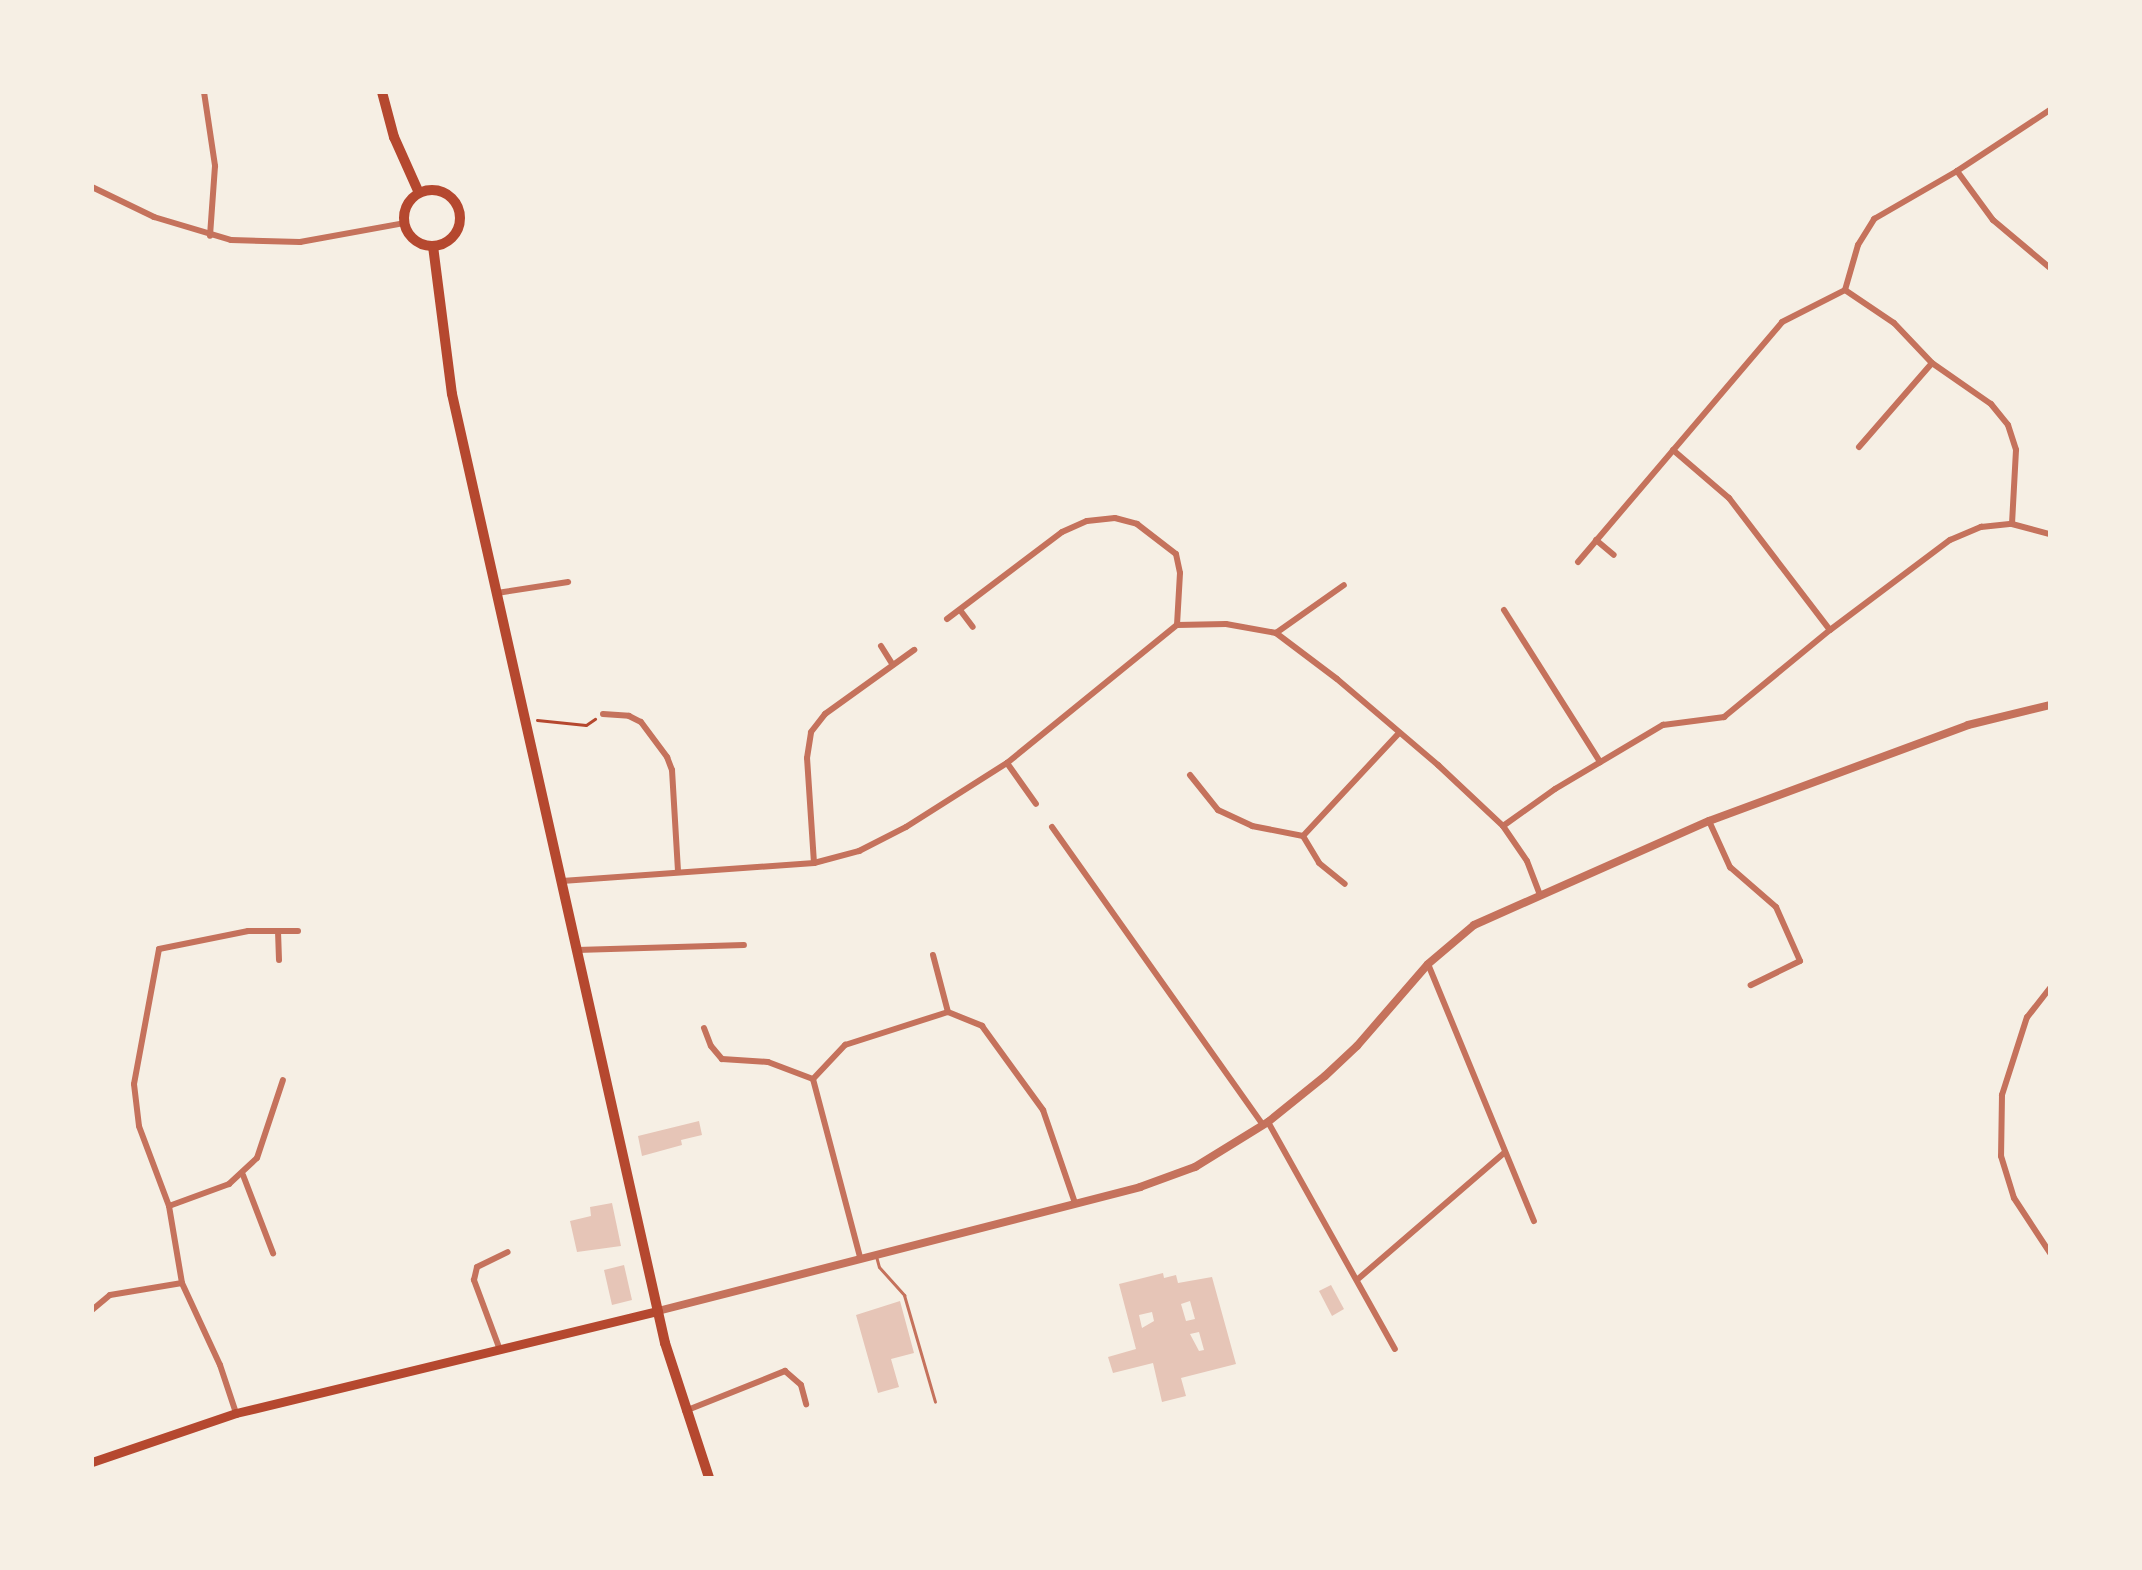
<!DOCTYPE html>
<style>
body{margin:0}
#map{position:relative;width:2142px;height:1570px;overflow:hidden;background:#f6efe4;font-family:"Exo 2",sans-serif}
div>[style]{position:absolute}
.building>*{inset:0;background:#e6c5b7}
.path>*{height:3px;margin:-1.5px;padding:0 1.5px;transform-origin:1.5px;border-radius:1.5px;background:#b5482f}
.service>*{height:3px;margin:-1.5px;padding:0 1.5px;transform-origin:1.5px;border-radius:1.5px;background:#c5725c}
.minor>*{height:6px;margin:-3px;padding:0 3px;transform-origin:3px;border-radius:3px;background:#c5725c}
.tertiary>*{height:8px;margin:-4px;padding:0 4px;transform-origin:4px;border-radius:4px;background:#c5725c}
.secondary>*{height:9px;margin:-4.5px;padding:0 4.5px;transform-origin:4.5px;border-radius:4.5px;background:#b5482f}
.primary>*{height:10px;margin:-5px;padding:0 5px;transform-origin:5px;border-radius:5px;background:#b5482f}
.primary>.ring{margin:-5px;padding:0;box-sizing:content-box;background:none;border:10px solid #b5482f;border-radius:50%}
span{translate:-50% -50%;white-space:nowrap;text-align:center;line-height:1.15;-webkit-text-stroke:8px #f6efe4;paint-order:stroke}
.frame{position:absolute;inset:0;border:94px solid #f6efe4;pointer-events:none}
</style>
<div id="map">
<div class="building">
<div style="clip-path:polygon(699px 1121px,702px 1135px,681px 1140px,682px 1145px,642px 1156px,638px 1136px)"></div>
<div style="clip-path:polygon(612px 1203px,621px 1246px,577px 1252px,570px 1221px,591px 1216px,590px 1207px)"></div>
<div style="clip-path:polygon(624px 1265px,632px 1300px,612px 1305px,604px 1270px)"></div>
<div style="clip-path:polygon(evenodd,1163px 1273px,1164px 1278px,1176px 1275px,1178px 1283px,1212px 1277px,1236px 1364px,1181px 1378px,1186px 1396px,1162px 1402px,1153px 1363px,1113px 1373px,1108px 1357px,1136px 1349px,1119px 1284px,1163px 1273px,1190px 1301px,1195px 1319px,1186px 1321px,1181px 1304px,1190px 1301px,1163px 1273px,1152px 1312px,1154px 1321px,1142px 1328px,1139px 1315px,1152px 1312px,1163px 1273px,1199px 1332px,1204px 1350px,1199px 1351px,1190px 1334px,1199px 1332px)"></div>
<div style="clip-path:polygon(1331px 1285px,1344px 1309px,1332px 1316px,1319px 1291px)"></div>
<div style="clip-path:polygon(900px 1301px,914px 1353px,891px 1359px,899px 1387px,878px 1393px,856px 1315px)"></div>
</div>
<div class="path">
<div style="left:537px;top:720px;width:49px;rotate:5.8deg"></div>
<div style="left:586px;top:725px;width:11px;rotate:-34deg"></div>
</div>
<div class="service">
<div style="left:876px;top:1256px;width:11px;rotate:75deg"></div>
<div style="left:879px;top:1267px;width:38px;rotate:48deg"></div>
<div style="left:904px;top:1295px;width:111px;rotate:73.8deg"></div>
</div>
<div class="minor">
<div style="left:204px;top:92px;width:75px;rotate:81.5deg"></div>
<div style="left:215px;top:166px;width:70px;rotate:94.1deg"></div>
<div style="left:1957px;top:171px;width:61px;rotate:53.7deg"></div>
<div style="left:1993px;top:220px;width:75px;rotate:40.1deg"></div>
<div style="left:92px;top:187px;width:69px;rotate:25.8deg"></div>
<div style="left:154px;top:217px;width:80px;rotate:16.6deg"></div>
<div style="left:231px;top:240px;width:69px;rotate:1.7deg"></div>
<div style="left:300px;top:242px;width:107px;rotate:-10.3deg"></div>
<div style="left:1845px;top:290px;width:47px;rotate:-73.9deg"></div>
<div style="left:1858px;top:245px;width:31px;rotate:-58deg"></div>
<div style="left:1874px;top:219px;width:96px;rotate:-30deg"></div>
<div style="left:1957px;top:171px;width:111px;rotate:-33.3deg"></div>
<div style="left:1859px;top:447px;width:111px;rotate:-49deg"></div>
<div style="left:1673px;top:450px;width:74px;rotate:40.6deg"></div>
<div style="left:1729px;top:498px;width:166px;rotate:52.6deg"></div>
<div style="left:1596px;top:540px;width:23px;rotate:40deg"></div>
<div style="left:1578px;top:562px;width:315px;rotate:-49.6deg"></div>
<div style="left:1782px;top:322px;width:71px;rotate:-26.9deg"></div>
<div style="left:1845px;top:290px;width:59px;rotate:34deg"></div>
<div style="left:1894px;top:323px;width:55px;rotate:46.5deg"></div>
<div style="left:1932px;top:363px;width:72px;rotate:34.8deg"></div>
<div style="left:1991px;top:404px;width:27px;rotate:51deg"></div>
<div style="left:2008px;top:425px;width:26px;rotate:72deg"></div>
<div style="left:2016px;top:450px;width:74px;rotate:93.1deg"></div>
<div style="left:497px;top:593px;width:72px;rotate:-8.8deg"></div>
<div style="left:960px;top:610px;width:21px;rotate:53deg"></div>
<div style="left:1504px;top:610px;width:180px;rotate:57.7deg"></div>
<div style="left:947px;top:619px;width:144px;rotate:-37.1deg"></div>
<div style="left:1062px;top:532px;width:27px;rotate:-24deg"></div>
<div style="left:1087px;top:521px;width:28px;rotate:-6deg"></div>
<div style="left:1115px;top:518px;width:23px;rotate:15deg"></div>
<div style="left:1137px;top:524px;width:49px;rotate:37.6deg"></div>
<div style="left:1176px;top:554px;width:19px;rotate:78deg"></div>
<div style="left:1180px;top:573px;width:52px;rotate:93.3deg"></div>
<div style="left:1276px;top:633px;width:83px;rotate:-35.2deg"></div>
<div style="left:881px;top:646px;width:22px;rotate:58deg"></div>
<div style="left:603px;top:714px;width:26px;rotate:4deg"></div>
<div style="left:629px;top:716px;width:13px;rotate:27deg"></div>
<div style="left:641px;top:722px;width:44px;rotate:53.4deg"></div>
<div style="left:667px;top:757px;width:14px;rotate:69deg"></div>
<div style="left:672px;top:770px;width:102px;rotate:86.6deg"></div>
<div style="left:1007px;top:763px;width:50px;rotate:54.7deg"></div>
<div style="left:1190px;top:775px;width:45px;rotate:51.3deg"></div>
<div style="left:1218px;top:810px;width:38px;rotate:25deg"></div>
<div style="left:1252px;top:826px;width:52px;rotate:11.1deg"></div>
<div style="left:1303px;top:836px;width:31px;rotate:59deg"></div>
<div style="left:1319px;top:863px;width:33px;rotate:39deg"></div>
<div style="left:1709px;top:821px;width:51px;rotate:65.5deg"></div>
<div style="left:1730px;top:867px;width:61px;rotate:41deg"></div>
<div style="left:1776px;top:907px;width:59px;rotate:66deg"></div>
<div style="left:1800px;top:961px;width:55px;rotate:153.9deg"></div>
<div style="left:1503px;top:826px;width:64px;rotate:-35.4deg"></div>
<div style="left:1555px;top:789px;width:126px;rotate:-30.7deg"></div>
<div style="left:1663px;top:725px;width:62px;rotate:-7.5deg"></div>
<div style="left:1724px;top:717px;width:137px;rotate:-39.4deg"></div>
<div style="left:1830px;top:630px;width:150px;rotate:-36.9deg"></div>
<div style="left:1950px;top:540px;width:34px;rotate:-23deg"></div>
<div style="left:1981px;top:527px;width:31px;rotate:-6deg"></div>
<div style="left:2012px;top:524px;width:39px;rotate:15deg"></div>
<div style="left:1052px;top:827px;width:365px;rotate:54.7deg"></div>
<div style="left:1303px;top:836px;width:141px;rotate:-47deg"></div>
<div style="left:814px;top:863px;width:105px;rotate:-93.8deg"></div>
<div style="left:807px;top:758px;width:26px;rotate:-81deg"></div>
<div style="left:811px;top:732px;width:23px;rotate:-52deg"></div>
<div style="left:825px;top:714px;width:110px;rotate:-35.7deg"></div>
<div style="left:562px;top:881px;width:253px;rotate:-4.1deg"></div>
<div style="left:814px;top:863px;width:47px;rotate:-14.9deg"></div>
<div style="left:859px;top:851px;width:53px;rotate:-27.1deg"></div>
<div style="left:906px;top:827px;width:120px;rotate:-32.4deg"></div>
<div style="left:1007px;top:763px;width:219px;rotate:-39.1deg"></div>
<div style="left:1177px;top:625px;width:49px;rotate:-1.2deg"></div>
<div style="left:1226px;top:624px;width:51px;rotate:10.2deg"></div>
<div style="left:1276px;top:633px;width:76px;rotate:37deg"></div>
<div style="left:1337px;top:679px;width:133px;rotate:40.4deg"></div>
<div style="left:1438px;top:765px;width:89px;rotate:43.2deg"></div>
<div style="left:1503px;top:826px;width:42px;rotate:55.6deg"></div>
<div style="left:1527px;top:861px;width:36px;rotate:69deg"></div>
<div style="left:278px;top:931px;width:29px;rotate:88deg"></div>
<div style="left:577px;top:950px;width:167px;rotate:-1.7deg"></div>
<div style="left:933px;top:955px;width:59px;rotate:75.3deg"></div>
<div style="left:1428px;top:964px;width:278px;rotate:67.6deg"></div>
<div style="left:2050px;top:988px;width:37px;rotate:128deg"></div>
<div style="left:2027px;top:1017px;width:82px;rotate:107.8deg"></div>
<div style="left:2002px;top:1095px;width:61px;rotate:90.9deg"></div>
<div style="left:2001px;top:1156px;width:44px;rotate:72.8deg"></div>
<div style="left:2014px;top:1198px;width:66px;rotate:56.8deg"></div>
<div style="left:704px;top:1028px;width:19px;rotate:69deg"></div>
<div style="left:711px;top:1046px;width:17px;rotate:50deg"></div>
<div style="left:722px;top:1059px;width:46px;rotate:3.7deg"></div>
<div style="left:768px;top:1062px;width:48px;rotate:20.7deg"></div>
<div style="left:1268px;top:1122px;width:260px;rotate:60.8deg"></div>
<div style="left:243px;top:1175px;width:84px;rotate:69deg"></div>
<div style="left:169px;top:1206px;width:64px;rotate:-20.1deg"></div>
<div style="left:229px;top:1184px;width:38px;rotate:-43deg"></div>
<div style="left:257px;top:1158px;width:82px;rotate:-71.6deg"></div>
<div style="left:860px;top:1257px;width:184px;rotate:-104.8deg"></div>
<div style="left:813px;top:1079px;width:47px;rotate:-46.7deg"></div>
<div style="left:845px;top:1045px;width:108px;rotate:-17.8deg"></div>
<div style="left:948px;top:1012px;width:37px;rotate:22deg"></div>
<div style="left:982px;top:1026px;width:104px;rotate:54deg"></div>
<div style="left:1043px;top:1110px;width:98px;rotate:71deg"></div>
<div style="left:1358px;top:1279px;width:194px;rotate:-40.8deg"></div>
<div style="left:92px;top:1310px;width:23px;rotate:-40deg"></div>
<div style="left:110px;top:1295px;width:73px;rotate:-9.5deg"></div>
<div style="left:500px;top:1350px;width:75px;rotate:-110.4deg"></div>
<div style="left:474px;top:1280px;width:13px;rotate:-77deg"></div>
<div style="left:477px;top:1267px;width:34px;rotate:-26deg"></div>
<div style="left:685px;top:1411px;width:108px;rotate:-21.8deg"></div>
<div style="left:785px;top:1371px;width:21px;rotate:41deg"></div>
<div style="left:801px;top:1385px;width:20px;rotate:75deg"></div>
<div style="left:236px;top:1413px;width:51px;rotate:-108.4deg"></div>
<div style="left:220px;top:1365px;width:90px;rotate:-114.9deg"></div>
<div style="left:182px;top:1283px;width:78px;rotate:-99.6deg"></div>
<div style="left:169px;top:1206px;width:85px;rotate:-110.6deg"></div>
<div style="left:139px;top:1126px;width:42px;rotate:-96.8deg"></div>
<div style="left:134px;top:1084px;width:137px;rotate:-79.5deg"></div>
<div style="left:159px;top:949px;width:91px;rotate:-11.4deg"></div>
<div style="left:248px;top:931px;width:50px"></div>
</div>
<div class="tertiary">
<div style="left:658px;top:1311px;width:498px;rotate:-14.4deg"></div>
<div style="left:1140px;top:1187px;width:59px;rotate:-20deg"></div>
<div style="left:1195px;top:1167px;width:86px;rotate:-31.7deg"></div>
<div style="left:1268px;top:1122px;width:73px;rotate:-38.9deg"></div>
<div style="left:1325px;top:1076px;width:44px;rotate:-43.2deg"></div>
<div style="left:1357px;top:1046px;width:108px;rotate:-49.1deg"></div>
<div style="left:1428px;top:964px;width:60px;rotate:-40.3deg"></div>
<div style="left:1474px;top:925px;width:257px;rotate:-23.9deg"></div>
<div style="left:1709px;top:821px;width:276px;rotate:-20.3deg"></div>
<div style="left:1968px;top:725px;width:84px;rotate:-13.7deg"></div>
</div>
<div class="secondary">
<div style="left:92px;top:1462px;width:152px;rotate:-18.8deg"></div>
<div style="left:236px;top:1413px;width:434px;rotate:-13.6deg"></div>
</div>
<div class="primary">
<div style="left:382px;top:92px;width:47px;rotate:75.1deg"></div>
<div style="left:394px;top:137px;width:61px;rotate:65.9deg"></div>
<div class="ring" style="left:404px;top:190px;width:46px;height:46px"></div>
<div style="left:433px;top:246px;width:149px;rotate:82.7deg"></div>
<div style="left:452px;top:394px;width:973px;rotate:77.35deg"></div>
<div style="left:665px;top:1343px;width:142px;rotate:71.9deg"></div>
</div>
<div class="frame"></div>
</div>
